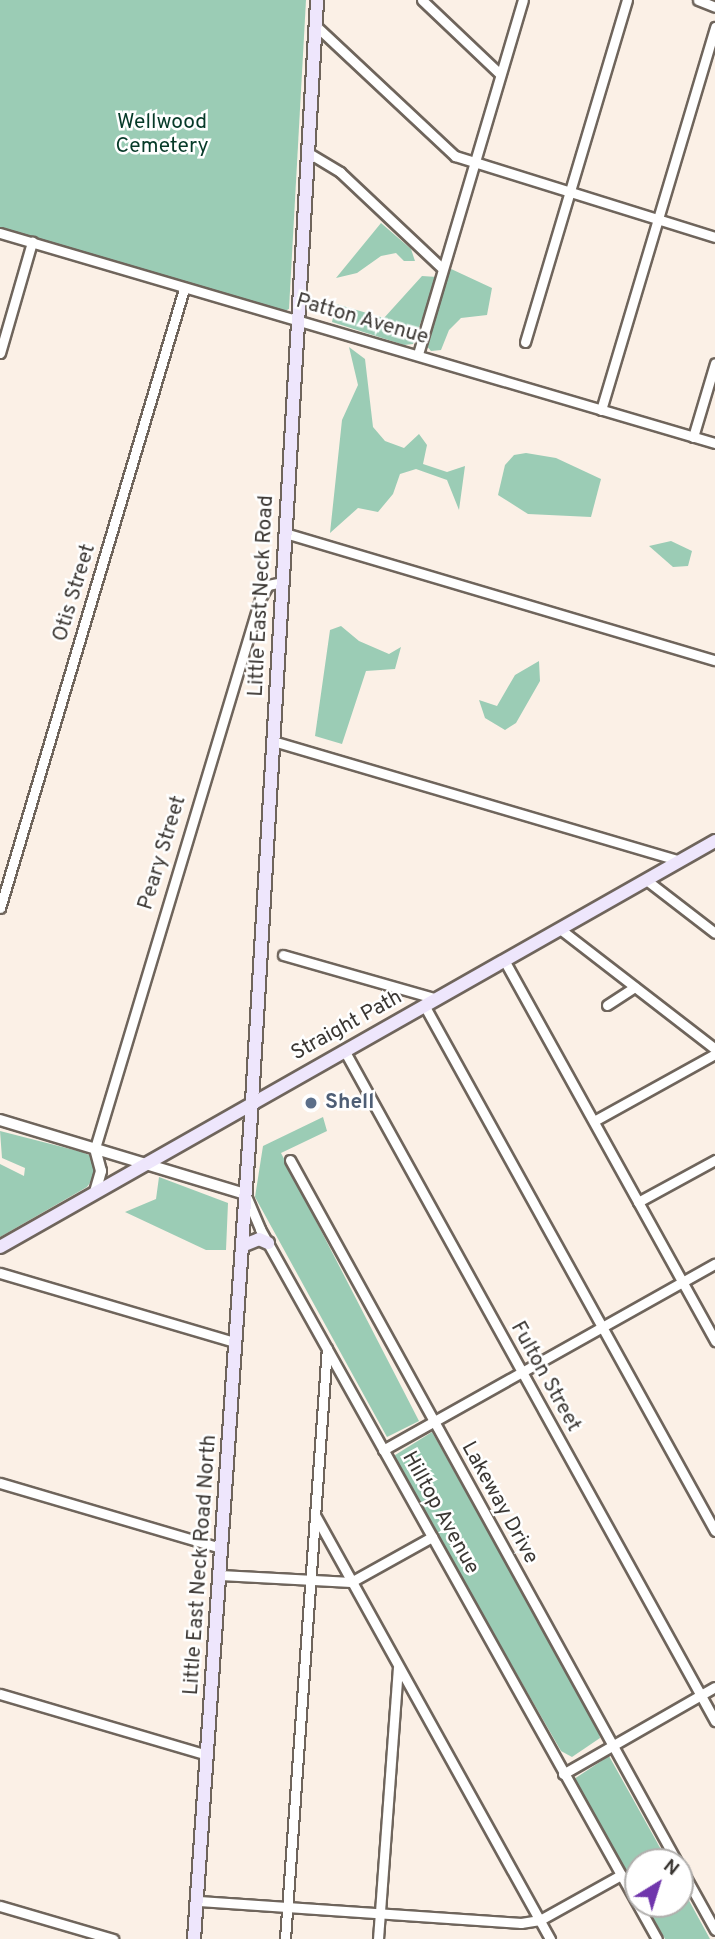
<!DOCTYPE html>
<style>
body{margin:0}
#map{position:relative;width:715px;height:1939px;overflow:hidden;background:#fbf0e6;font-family:Overpass,sans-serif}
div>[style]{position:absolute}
.green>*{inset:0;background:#9bccb5}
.roads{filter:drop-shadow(2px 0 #6f655c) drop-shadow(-2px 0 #6f655c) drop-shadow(0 2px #6f655c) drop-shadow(0 -2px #6f655c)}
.minor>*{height:9px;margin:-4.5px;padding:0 4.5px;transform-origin:4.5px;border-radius:4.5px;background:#fff}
.tertiary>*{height:10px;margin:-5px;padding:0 5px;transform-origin:5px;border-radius:5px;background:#fff}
.secondary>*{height:12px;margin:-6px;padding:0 6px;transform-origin:6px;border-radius:6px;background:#eee6fc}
.dots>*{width:19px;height:19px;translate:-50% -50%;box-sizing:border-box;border:4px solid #fff;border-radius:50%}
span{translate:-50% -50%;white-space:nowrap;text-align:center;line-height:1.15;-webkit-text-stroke:5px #fff;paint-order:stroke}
.park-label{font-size:21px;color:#063a28}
.street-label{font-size:21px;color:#3b3733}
.service-label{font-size:21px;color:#4e5e75;font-weight:700}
.left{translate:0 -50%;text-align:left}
.north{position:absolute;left:624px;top:1848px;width:70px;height:70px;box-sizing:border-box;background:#fff;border:2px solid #b1afad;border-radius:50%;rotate:38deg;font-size:19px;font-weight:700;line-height:28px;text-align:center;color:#3b3733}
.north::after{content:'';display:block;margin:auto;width:24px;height:32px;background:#7036ac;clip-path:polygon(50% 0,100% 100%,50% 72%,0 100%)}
</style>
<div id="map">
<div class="green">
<div style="clip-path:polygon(0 0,306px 0,289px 309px,283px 312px,0 229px)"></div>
<div style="clip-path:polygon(381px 223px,411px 249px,415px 261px,404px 261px,396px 253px,381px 256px,357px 273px,336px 278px)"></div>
<div style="clip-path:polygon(449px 268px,492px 288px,487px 315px,461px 318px,449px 330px,441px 350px,431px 351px,426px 345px,427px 334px)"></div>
<div style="clip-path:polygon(422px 276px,437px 277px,413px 344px,404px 345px,332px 322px,336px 304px,384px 318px)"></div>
<div style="clip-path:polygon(349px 347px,365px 359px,373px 427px,385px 441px,404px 448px,419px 434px,427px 445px,423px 464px,447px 472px,465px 466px,459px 510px,447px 480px,416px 469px,400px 474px,393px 494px,378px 512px,358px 508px,330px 533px,342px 420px,358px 385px)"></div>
<div style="clip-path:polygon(526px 453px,556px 458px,601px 479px,591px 517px,528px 514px,498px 495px,505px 465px,514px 455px)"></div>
<div style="clip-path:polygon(671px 541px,692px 551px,688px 566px,673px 567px,649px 546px)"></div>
<div style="clip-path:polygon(341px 626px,359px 641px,389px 654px,401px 647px,395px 669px,366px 671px,342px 744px,315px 736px,330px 630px)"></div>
<div style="clip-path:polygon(539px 661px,540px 681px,516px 723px,505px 730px,485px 718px,479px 700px,497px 706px,515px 675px)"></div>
<div style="clip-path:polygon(323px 1117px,327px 1131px,281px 1153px,419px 1421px,387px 1437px,255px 1197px,263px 1146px)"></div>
<div style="clip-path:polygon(0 1131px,82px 1152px,91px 1156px,97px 1173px,87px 1187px,0 1237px,0 1164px,24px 1176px,25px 1168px,2px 1158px)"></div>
<div style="clip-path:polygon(159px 1177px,228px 1203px,226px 1250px,206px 1250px,125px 1212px,156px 1199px)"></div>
<div style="clip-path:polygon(432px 1432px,598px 1727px,600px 1738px,572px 1757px,561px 1751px,392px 1457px)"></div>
<div style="clip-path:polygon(609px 1756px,668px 1862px,638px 1862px,638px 1892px,574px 1779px)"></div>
<div style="clip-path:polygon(680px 1884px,710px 1939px,665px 1939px,645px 1904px,680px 1904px)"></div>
</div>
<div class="roads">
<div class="minor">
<div style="left:422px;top:0;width:106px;rotate:43.5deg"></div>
<div style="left:698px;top:0;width:18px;rotate:22deg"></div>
<div style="left:315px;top:25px;width:192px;rotate:43.1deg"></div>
<div style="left:455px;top:156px;width:272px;rotate:17.3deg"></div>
<div style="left:307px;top:152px;width:39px;rotate:31deg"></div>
<div style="left:340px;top:172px;width:140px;rotate:43.3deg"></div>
<div style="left:0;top:233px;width:745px;rotate:16.37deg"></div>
<div style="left:525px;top:342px;width:357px;rotate:-73.4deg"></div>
<div style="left:0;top:353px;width:116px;rotate:-73.9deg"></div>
<div style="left:418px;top:354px;width:369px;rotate:-73.5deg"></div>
<div style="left:601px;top:410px;width:400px;rotate:-73.4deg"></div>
<div style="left:693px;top:437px;width:77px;rotate:-73.4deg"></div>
<div style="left:285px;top:533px;width:448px;rotate:16.5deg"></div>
<div style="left:273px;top:741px;width:424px;rotate:16.4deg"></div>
<div style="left:645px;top:879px;width:88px;rotate:37.6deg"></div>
<div style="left:0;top:908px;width:646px;rotate:-73.45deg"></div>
<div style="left:560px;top:929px;width:196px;rotate:37.7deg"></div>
<div style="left:283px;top:955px;width:160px;rotate:15.9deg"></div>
<div style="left:504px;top:960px;width:436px;rotate:61deg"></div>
<div style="left:424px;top:1005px;width:601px;rotate:61.05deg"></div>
<div style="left:607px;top:1005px;width:33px;rotate:-33deg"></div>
<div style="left:344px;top:1050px;width:767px;rotate:61.06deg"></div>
<div style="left:594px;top:1121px;width:138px;rotate:-29deg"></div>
<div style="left:95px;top:1148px;width:573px;rotate:-73.27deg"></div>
<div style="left:260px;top:599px;width:16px;rotate:-60deg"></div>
<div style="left:268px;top:585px;width:14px;rotate:-12deg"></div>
<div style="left:290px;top:1160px;width:802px;rotate:61.13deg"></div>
<div style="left:247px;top:1198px;width:34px;rotate:67deg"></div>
<div style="left:260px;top:1229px;width:813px;rotate:60.79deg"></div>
<div style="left:638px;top:1202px;width:88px;rotate:-28.6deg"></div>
<div style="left:0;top:1273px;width:245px;rotate:16.4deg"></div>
<div style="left:383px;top:1450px;width:381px;rotate:-29.3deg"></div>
<div style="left:0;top:1483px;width:230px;rotate:16.4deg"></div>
<div style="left:315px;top:1515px;width:485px;rotate:61deg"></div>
<div style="left:220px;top:1575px;width:131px;rotate:3.1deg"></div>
<div style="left:351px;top:1582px;width:93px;rotate:-29.1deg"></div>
<div style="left:0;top:1694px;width:216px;rotate:16.4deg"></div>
<div style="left:563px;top:1774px;width:175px;rotate:-29.8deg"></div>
<div style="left:680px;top:1867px;width:72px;rotate:60.9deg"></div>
<div style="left:199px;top:1901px;width:323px;rotate:3.9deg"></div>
<div style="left:521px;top:1923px;width:19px;rotate:-9deg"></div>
<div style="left:540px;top:1920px;width:93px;rotate:-29.1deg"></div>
<div style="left:0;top:1906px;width:118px;rotate:16.3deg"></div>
<div style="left:285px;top:1939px;width:592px;rotate:-85.94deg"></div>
<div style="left:378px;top:1939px;width:272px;rotate:-85.8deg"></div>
</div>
<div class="tertiary">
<div style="left:0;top:1120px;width:256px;rotate:16.8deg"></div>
<div style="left:95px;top:1192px;width:22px;rotate:-74deg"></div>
<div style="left:101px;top:1171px;width:24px;rotate:-105deg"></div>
</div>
<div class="secondary">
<div style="left:242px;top:1246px;width:18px;rotate:-22deg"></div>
<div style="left:259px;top:1239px;width:10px;rotate:24deg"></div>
<div style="left:0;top:1247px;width:822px;rotate:-29.59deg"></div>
<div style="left:194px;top:1939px;width:839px;rotate:-86.04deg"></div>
<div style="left:252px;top:1102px;width:1104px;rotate:-86.62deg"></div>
</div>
</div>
<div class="dots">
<div style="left:311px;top:1103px;background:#5c6f8a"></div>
</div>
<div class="park-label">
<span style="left:162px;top:135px">Wellwood<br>Cemetery</span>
</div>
<div class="street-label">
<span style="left:362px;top:320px;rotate:16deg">Patton Avenue</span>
<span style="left:75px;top:593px;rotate:-73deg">Otis Street</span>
<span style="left:262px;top:596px;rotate:-87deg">Little East Neck Road</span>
<span style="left:163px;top:853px;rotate:-73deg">Peary Street</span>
<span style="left:347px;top:1026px;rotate:-29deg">Straight Path</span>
<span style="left:545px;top:1377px;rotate:61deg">Fulton Street</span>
<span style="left:499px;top:1503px;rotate:61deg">Lakeway Drive</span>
<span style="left:440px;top:1513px;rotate:61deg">Hilltop Avenue</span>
<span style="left:201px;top:1565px;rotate:-86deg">Little East Neck Road North</span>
</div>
<div class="service-label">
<span class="left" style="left:325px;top:1103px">Shell</span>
</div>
<div class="north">N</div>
</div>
